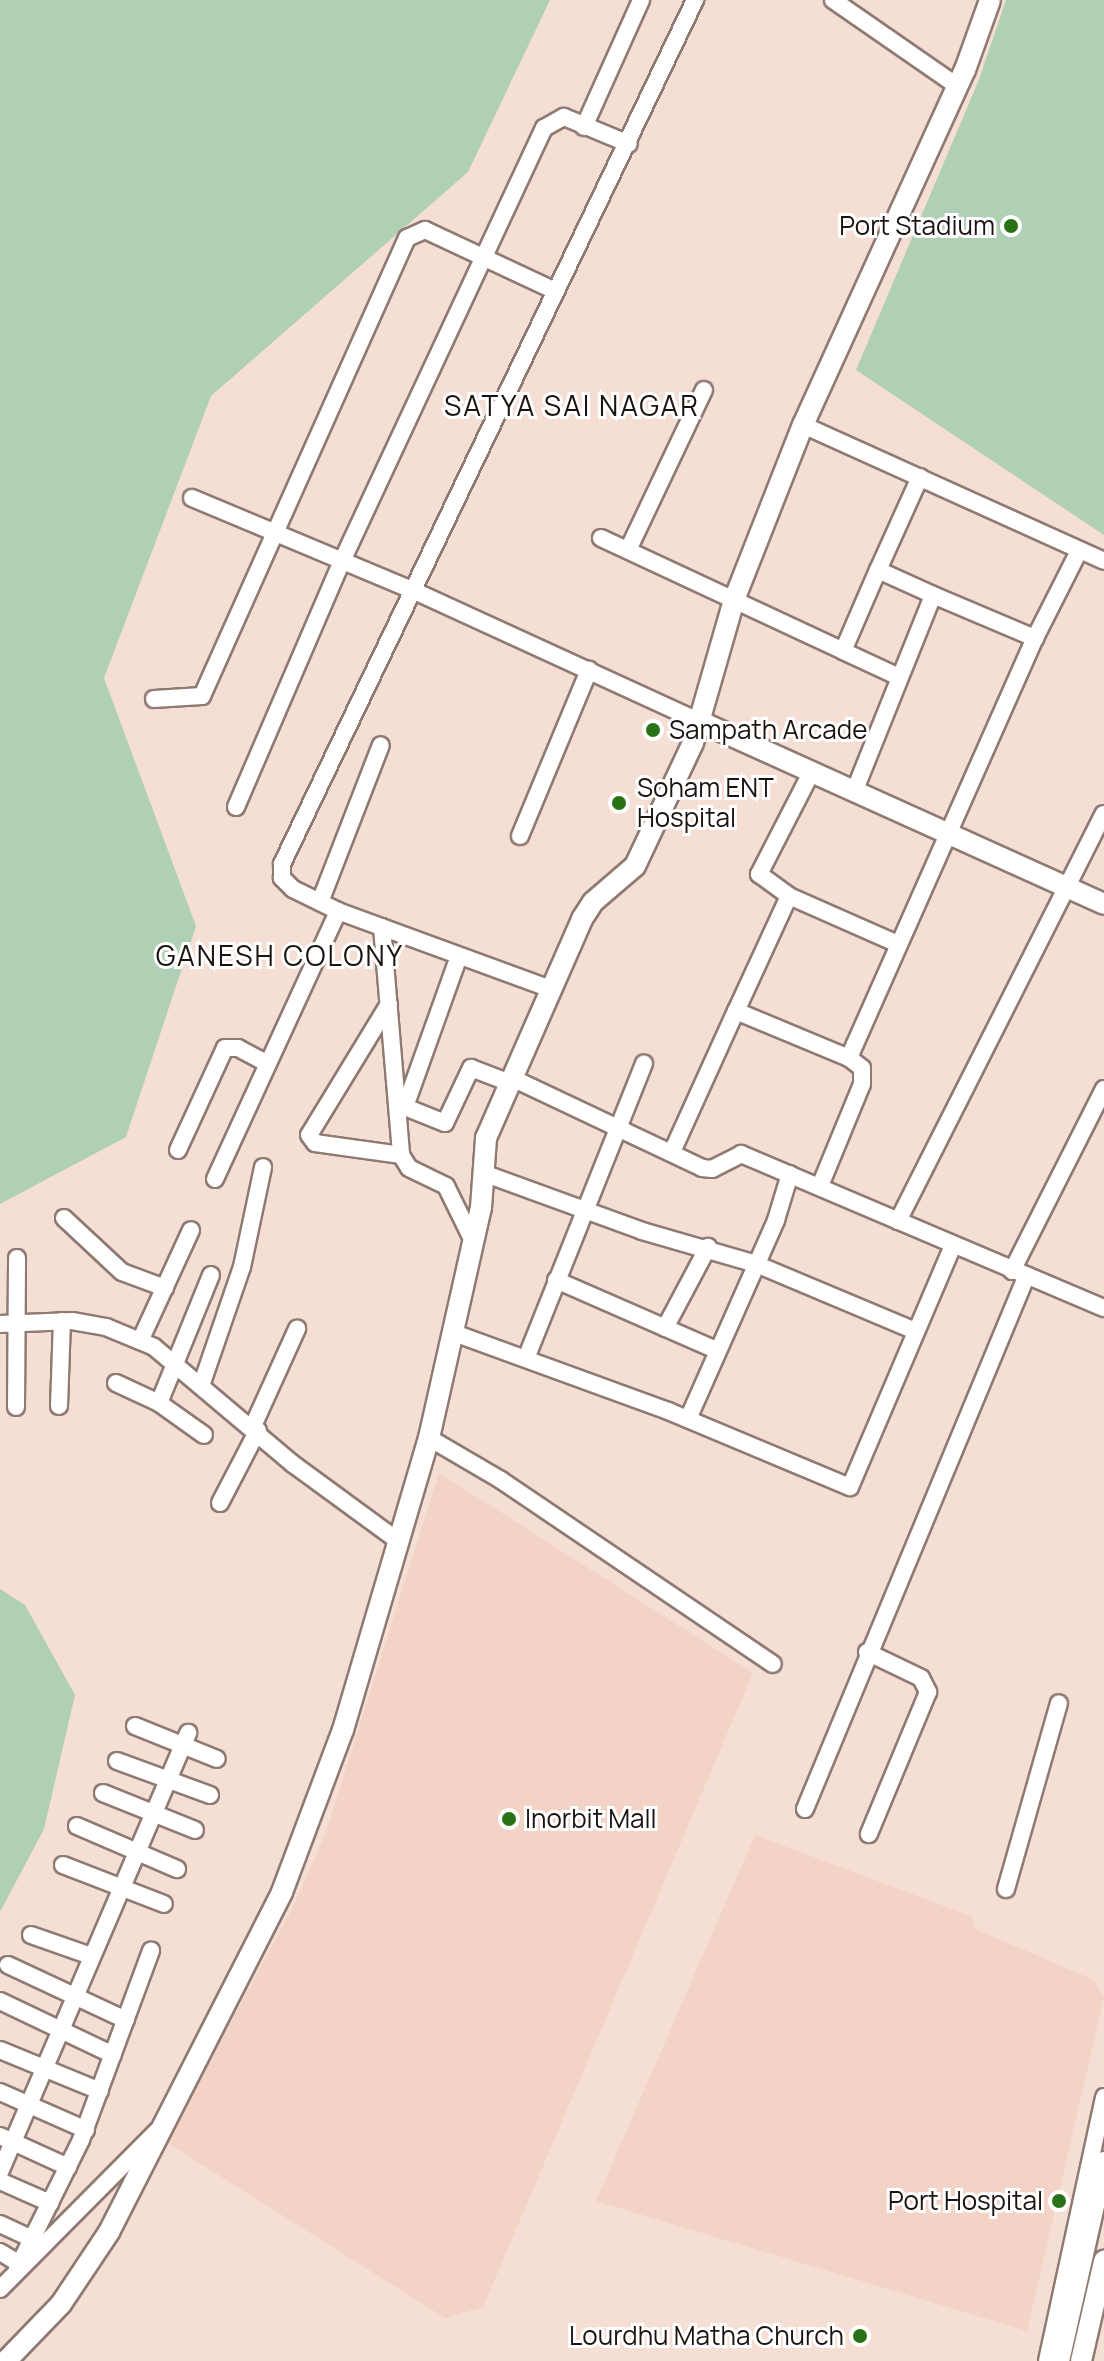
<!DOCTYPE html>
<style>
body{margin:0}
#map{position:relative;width:1104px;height:2361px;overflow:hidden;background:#f5ded4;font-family:Manrope,sans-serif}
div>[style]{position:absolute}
.built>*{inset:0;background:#f3d3c6}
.green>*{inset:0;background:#b0d0b6}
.roads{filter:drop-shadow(2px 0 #8f7a72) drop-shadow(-2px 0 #8f7a72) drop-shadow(0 2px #8f7a72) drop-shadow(0 -2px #8f7a72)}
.minor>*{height:16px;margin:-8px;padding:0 8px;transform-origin:8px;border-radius:8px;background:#fff}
.major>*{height:20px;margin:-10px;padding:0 10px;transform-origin:10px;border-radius:10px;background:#fff}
.dots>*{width:22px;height:22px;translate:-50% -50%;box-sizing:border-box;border:4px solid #fff;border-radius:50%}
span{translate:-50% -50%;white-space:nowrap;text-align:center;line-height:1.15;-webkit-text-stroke:6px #fff;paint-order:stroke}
.poi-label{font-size:26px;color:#1b1310}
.right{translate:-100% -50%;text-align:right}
.left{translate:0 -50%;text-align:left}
.neighbourhood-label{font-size:28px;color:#1b1310;letter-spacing:2px}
</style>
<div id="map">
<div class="built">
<div style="clip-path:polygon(439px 1473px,753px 1673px,483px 2307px,445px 2318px,166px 2142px,293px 1907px,326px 1832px)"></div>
<div style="clip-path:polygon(755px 1835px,971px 1916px,975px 1929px,1094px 1980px,1104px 1997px,1027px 2331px,596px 2201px)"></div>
</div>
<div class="green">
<div style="clip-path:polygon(0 0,550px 0,468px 172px,211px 396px,104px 678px,196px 926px,126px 1137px,0 1204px)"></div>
<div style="clip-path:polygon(1006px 0,1104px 0,1104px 535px,856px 370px,978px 82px)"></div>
<div style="clip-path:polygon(0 1589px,25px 1605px,75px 1695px,44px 1829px,0 1912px)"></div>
</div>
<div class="roads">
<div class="minor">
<div style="left:833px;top:0;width:151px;rotate:34.7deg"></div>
<div style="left:584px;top:127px;width:139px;rotate:-65.8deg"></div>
<div style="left:803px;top:425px;width:330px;rotate:24.3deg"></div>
<div style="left:920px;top:477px;width:102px;rotate:114.3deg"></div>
<div style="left:878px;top:570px;width:60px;rotate:24.4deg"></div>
<div style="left:192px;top:498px;width:236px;rotate:22.7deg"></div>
<div style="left:410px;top:589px;width:320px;rotate:24.6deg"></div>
<div style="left:601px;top:538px;width:267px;rotate:25deg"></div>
<div style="left:628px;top:550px;width:177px;rotate:-64.6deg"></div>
<div style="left:878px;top:570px;width:88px;rotate:113.4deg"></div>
<div style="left:843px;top:651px;width:60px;rotate:24.8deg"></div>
<div style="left:154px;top:699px;width:48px;rotate:-3.6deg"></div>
<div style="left:202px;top:696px;width:502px;rotate:-65.89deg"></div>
<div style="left:407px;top:238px;width:20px;rotate:-24deg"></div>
<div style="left:425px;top:230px;width:144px;rotate:25.1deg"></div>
<div style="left:811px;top:773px;width:114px;rotate:117.2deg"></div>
<div style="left:759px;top:874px;width:37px;rotate:36deg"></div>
<div style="left:789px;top:896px;width:119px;rotate:23.8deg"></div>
<div style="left:854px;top:792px;width:212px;rotate:-68.1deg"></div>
<div style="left:933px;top:595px;width:111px;rotate:22.9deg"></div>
<div style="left:236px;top:807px;width:268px;rotate:-66.7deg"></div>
<div style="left:342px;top:561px;width:478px;rotate:-65deg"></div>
<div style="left:544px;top:128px;width:23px;rotate:-29deg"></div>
<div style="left:564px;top:117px;width:70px;rotate:22.6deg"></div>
<div style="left:520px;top:836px;width:180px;rotate:-67.4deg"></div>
<div style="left:789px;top:896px;width:127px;rotate:114.7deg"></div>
<div style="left:736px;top:1011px;width:122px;rotate:22.6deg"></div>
<div style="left:320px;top:902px;width:168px;rotate:-68.8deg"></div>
<div style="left:382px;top:927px;width:229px;rotate:85.2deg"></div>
<div style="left:401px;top:1155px;width:15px;rotate:58deg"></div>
<div style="left:409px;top:1168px;width:41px;rotate:25.9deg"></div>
<div style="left:446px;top:1186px;width:64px;rotate:63.8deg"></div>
<div style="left:459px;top:956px;width:160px;rotate:109.7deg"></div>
<div style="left:405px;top:1107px;width:43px;rotate:21.8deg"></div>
<div style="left:445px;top:1123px;width:61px;rotate:-64.7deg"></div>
<div style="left:471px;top:1068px;width:42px;rotate:21deg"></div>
<div style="left:548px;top:988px;width:224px;rotate:-159.9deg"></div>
<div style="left:338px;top:911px;width:50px;rotate:-153.9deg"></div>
<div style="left:293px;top:889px;width:16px;rotate:-135deg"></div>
<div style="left:282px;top:878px;width:14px;rotate:-90deg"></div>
<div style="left:282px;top:864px;width:958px;rotate:-64.45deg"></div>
<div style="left:389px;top:1004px;width:153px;rotate:121.4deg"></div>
<div style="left:309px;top:1135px;width:10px;rotate:53deg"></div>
<div style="left:315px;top:1143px;width:87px;rotate:7.9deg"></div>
<div style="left:512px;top:1078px;width:210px;rotate:25.3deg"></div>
<div style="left:702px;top:1168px;width:10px;rotate:6deg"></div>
<div style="left:712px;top:1169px;width:33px;rotate:-27deg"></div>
<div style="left:741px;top:1154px;width:394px;rotate:23deg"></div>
<div style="left:178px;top:1150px;width:112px;rotate:-65.3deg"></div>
<div style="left:225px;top:1048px;width:13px"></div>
<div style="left:238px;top:1048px;width:32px;rotate:28deg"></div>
<div style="left:672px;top:1152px;width:155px;rotate:-65.6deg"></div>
<div style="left:483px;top:1173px;width:169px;rotate:20deg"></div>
<div style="left:642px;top:1231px;width:119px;rotate:16.1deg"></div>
<div style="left:756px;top:1264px;width:170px;rotate:22.8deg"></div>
<div style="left:215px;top:1179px;width:295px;rotate:-65.3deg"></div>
<div style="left:820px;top:1186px;width:110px;rotate:-67.6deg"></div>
<div style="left:862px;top:1084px;width:16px;rotate:-90deg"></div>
<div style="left:862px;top:1068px;width:16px;rotate:-142deg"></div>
<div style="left:849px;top:1058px;width:15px;rotate:-67deg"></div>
<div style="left:855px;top:1044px;width:444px;rotate:-66.1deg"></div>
<div style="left:1035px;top:638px;width:97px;rotate:-63.2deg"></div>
<div style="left:64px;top:1218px;width:79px;rotate:43deg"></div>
<div style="left:122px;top:1272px;width:46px;rotate:20.4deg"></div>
<div style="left:898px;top:1221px;width:456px;rotate:-63.2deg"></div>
<div style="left:1012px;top:1271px;width:204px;rotate:-63.2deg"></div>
<div style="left:556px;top:1280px;width:175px;rotate:23.6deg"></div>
<div style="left:0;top:1324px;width:72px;rotate:-2.4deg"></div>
<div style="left:72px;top:1321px;width:35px;rotate:10deg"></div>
<div style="left:106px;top:1327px;width:52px;rotate:22.6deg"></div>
<div style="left:154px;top:1347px;width:182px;rotate:40.1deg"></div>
<div style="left:293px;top:1464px;width:129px;rotate:36.2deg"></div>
<div style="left:665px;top:1328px;width:92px;rotate:-62deg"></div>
<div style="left:454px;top:1333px;width:228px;rotate:20deg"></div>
<div style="left:668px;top:1411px;width:197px;rotate:22.7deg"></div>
<div style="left:850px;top:1487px;width:263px;rotate:-66.9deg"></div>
<div style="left:140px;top:1341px;width:122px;rotate:-65.3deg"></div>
<div style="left:527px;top:1356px;width:315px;rotate:-68.2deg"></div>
<div style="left:116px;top:1383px;width:47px;rotate:24.9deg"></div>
<div style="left:159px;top:1403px;width:55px;rotate:35.4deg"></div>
<div style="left:202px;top:1383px;width:123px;rotate:-71deg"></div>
<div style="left:242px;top:1267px;width:102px;rotate:-78.1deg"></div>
<div style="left:159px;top:1403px;width:138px;rotate:-67.9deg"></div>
<div style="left:59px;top:1406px;width:85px;rotate:-88deg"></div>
<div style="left:16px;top:1407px;width:149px;rotate:-89.6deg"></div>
<div style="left:688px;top:1419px;width:218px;rotate:-66.1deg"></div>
<div style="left:776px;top:1220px;width:48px;rotate:-73.1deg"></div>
<div style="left:253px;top:1426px;width:107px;rotate:-65.6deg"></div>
<div style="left:429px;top:1438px;width:83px;rotate:30.3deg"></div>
<div style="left:501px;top:1480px;width:328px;rotate:34.1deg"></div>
<div style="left:220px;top:1503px;width:82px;rotate:-62.5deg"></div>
<div style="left:867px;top:1652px;width:60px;rotate:25.7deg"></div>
<div style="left:921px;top:1678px;width:16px;rotate:63deg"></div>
<div style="left:928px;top:1692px;width:154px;rotate:112.6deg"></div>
<div style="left:135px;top:1726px;width:88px;rotate:21.9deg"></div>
<div style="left:117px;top:1761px;width:99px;rotate:20.1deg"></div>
<div style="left:103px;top:1793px;width:99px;rotate:21.9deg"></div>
<div style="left:805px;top:1809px;width:576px;rotate:-67.44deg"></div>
<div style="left:77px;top:1826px;width:109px;rotate:23.3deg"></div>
<div style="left:63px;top:1865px;width:108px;rotate:21.1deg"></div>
<div style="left:1006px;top:1889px;width:193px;rotate:-74.1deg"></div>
<div style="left:31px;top:1935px;width:64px;rotate:19.3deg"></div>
<div style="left:8px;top:1965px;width:130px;rotate:25deg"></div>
<div style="left:0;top:2001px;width:125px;rotate:25.5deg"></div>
<div style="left:0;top:2050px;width:108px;rotate:22.3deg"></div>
<div style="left:0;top:2092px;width:94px;rotate:23.8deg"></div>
<div style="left:0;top:2136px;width:75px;rotate:24.5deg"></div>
<div style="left:0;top:2172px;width:478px;rotate:-66.8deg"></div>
<div style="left:0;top:2181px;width:55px;rotate:23.7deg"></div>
<div style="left:0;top:2224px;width:35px;rotate:25deg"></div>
<div style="left:0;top:2252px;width:23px;rotate:31deg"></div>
<div style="left:17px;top:2269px;width:144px;rotate:-63.6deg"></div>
<div style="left:81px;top:2140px;width:202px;rotate:-69.7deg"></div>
<div style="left:0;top:2289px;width:223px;rotate:-45.2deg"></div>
<div style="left:1047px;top:2361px;width:270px;rotate:-77.8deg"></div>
</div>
<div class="major">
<div style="left:701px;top:722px;width:442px;rotate:24.3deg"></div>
<div style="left:6px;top:2361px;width:79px;rotate:-46deg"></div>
<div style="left:61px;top:2304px;width:87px;rotate:-56.3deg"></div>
<div style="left:109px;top:2232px;width:381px;rotate:-63deg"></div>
<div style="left:282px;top:1892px;width:173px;rotate:-69.4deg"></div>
<div style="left:343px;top:1730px;width:304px;rotate:-73.6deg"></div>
<div style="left:429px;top:1438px;width:236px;rotate:-77.3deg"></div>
<div style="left:481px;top:1208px;width:70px;rotate:-85.9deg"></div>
<div style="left:486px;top:1138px;width:239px;rotate:-66.3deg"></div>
<div style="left:582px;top:919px;width:20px;rotate:-57deg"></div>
<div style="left:593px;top:902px;width:55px;rotate:-40.6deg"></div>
<div style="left:635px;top:866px;width:136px;rotate:-64.8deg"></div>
<div style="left:693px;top:743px;width:149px;rotate:-74deg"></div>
<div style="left:734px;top:600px;width:188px;rotate:-68.5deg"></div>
<div style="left:803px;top:425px;width:390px;rotate:-65.5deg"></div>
<div style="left:965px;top:70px;width:74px;rotate:-70.3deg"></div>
<div style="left:1059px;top:2361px;width:204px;rotate:-77.3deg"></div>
<div style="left:1081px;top:2361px;width:103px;rotate:-77deg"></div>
</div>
</div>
<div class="dots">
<div style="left:1011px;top:226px;background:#297216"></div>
<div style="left:653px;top:730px;background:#297216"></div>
<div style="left:619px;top:803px;background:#297216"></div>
<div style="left:509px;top:1819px;background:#297216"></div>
<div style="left:1059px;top:2201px;background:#297216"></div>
<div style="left:860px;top:2336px;background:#297216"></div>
</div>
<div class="poi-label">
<span class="right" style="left:995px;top:226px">Port Stadium</span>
<span class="left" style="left:669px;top:730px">Sampath Arcade</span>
<span class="left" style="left:637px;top:803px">Soham ENT<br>Hospital</span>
<span class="left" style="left:525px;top:1819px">Inorbit Mall</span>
<span class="right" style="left:1043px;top:2201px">Port Hospital</span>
<span class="right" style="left:844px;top:2336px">Lourdhu Matha Church</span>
</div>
<div class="neighbourhood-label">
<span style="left:572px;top:405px">SATYA SAI NAGAR</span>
<span style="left:280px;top:955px">GANESH COLONY</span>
</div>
</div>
